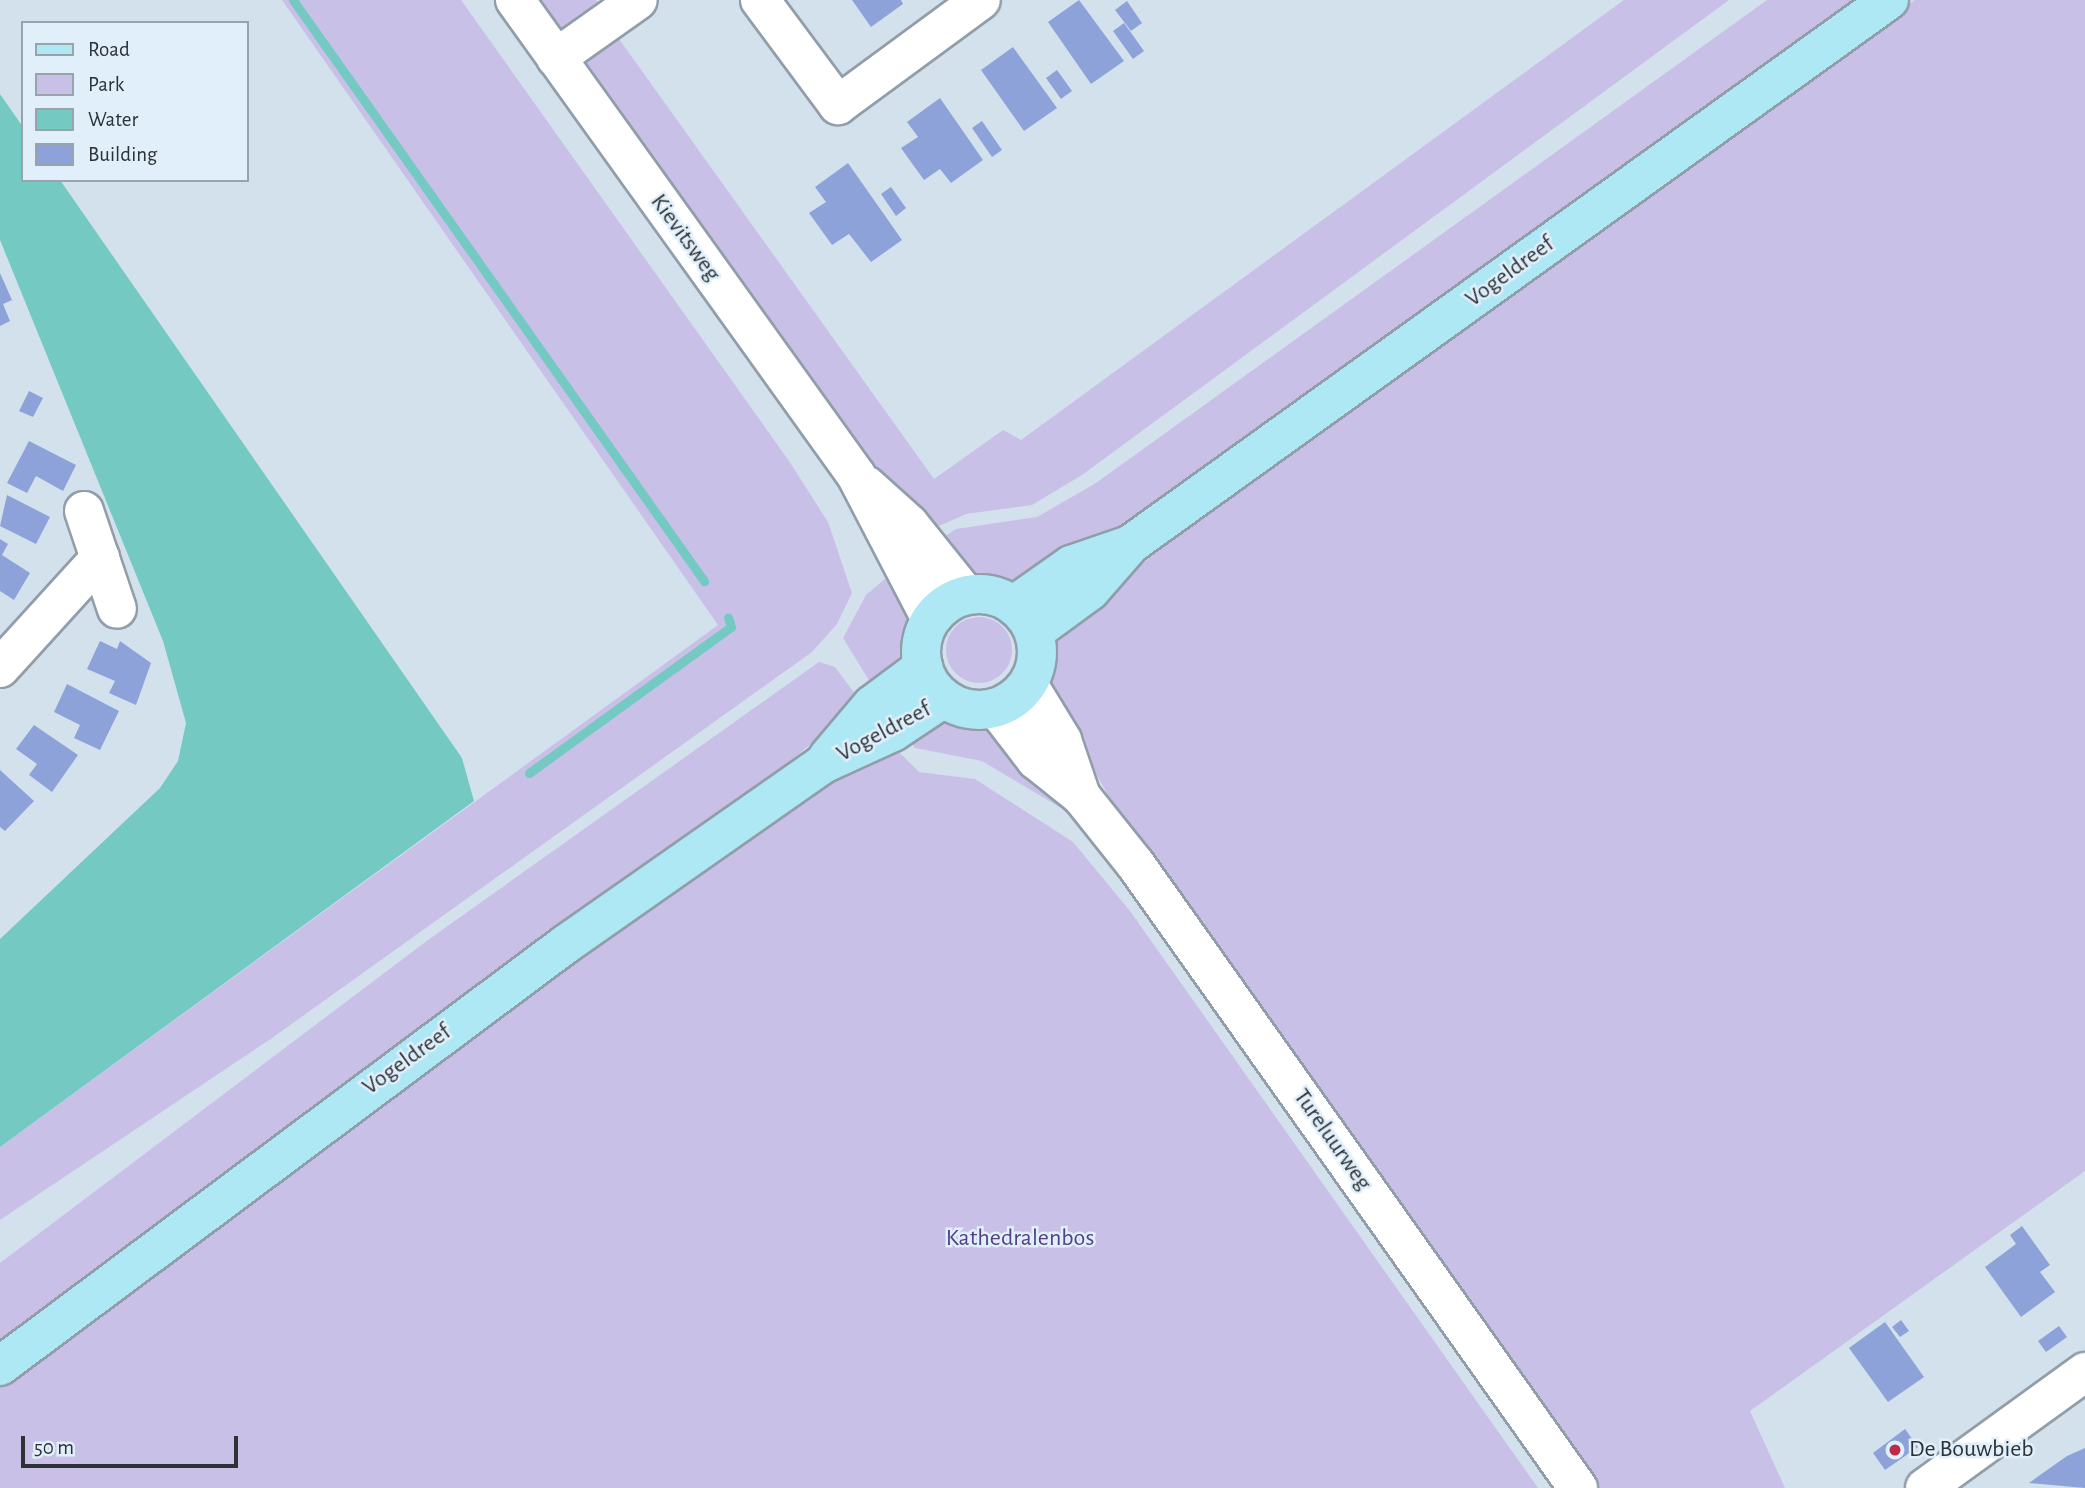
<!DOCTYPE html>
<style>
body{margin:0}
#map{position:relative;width:2085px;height:1488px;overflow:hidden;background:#d3e1ed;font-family:"Alegreya Sans",sans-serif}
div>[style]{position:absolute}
.green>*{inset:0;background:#c9c0e8}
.round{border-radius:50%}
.water>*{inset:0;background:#74cac3}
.stream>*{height:9px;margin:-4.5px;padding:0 4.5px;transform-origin:4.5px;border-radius:4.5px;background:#74cac3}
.building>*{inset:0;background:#8da2d9}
.roads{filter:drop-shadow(2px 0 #919ea9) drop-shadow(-2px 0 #919ea9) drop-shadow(0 2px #919ea9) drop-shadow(0 -2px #919ea9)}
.minor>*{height:38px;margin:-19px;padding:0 19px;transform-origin:19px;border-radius:19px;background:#fff}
.major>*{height:38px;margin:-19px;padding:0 19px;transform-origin:19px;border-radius:19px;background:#aee8f5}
.major>.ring{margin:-19px;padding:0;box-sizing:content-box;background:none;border:38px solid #aee8f5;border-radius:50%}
.dots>*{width:19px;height:19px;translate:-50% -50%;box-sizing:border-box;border:4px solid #e0effa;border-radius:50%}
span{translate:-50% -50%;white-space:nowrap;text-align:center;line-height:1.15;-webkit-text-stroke:5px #e0effa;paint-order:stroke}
.street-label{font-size:24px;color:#2c3236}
.park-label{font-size:24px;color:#564087}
.poi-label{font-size:24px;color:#2c3236}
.left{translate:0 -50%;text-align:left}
.legend{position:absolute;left:21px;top:21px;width:228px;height:161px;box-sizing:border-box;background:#e0effa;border:2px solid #98a3ac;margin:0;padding:9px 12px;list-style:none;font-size:21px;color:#2c3236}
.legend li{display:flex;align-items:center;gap:14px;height:35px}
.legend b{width:35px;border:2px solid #98a3ac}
.scale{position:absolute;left:21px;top:1436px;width:217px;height:32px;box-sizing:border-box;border:4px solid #2c3236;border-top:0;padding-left:9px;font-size:21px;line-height:24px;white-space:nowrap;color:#2c3236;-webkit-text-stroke:5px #e0effa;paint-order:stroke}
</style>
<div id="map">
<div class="green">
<div style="clip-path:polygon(282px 0,461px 0,789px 461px,828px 522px,852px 593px,837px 624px,812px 652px,272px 1038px,0 1220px,0 1147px,718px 625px)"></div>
<div style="clip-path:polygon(530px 0,596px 0,603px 10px,575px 31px,549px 27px)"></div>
<div style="clip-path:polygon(1624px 0,1729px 0,1082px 475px,1032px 505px,966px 514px,928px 531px,870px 466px,583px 76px,589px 51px,614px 32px,934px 479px,1003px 430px,1021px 440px)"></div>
<div style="clip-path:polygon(1767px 0,1863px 0,1143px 512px,1079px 551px,1013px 584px,1002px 583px,969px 574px,941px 539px,956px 529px,1037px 517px,1096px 483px)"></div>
<div style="clip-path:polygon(1915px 0,2085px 0,2085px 1171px,1750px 1411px,1785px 1488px,1597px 1488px,1108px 795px,1044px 682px,1048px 659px,1054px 638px,1222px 497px)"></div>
<div style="clip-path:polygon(892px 573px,911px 618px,909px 637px,896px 673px,875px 690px,843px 638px,866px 595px)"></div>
<div class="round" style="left:946px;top:617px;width:66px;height:66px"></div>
<div style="clip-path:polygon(819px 662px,835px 667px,861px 702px,782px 768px,0 1342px,0 1263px,428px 940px)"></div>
<div style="clip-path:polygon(940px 716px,996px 728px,1071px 814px,982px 761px,915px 748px,905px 733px)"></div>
<div style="clip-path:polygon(892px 745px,919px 772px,975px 779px,1073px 842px,1130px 911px,1538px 1488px,0 1488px,0 1382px,398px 1085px,795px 801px)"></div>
</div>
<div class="water">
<div style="clip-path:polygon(0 94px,23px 127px,23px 180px,60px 180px,462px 758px,474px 801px,0 1147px,0 939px,160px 788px,178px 761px,186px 723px,163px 641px,0 240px)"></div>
</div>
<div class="stream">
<div style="left:293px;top:0;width:712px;rotate:54.72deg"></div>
<div style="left:529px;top:773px;width:249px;rotate:-35.9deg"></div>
<div style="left:731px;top:627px;width:10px;rotate:-107deg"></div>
</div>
<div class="building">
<div style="clip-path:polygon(852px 0,901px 0,903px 4px,871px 27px)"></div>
<div style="clip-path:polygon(1079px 0,1124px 61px,1091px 84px,1048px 22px)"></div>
<div style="clip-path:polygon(1127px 1px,1142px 23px,1131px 31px,1115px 10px)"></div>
<div style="clip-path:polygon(1124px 23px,1144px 51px,1133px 59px,1113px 31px)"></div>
<div style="clip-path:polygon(1013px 47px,1057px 108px,1024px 131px,981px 70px)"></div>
<div style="clip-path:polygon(1057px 70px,1072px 91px,1061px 99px,1046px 78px)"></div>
<div style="clip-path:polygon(940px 98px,983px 160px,951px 183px,940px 169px,924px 180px,901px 148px,918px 137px,907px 122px)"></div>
<div style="clip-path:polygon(982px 121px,1002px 150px,992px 157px,972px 128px)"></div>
<div style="clip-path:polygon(848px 163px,902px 240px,871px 262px,849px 234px,832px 245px,809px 213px,826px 202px,815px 187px)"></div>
<div style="clip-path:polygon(891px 187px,906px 208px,896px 216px,881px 194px)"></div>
<div style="clip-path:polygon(0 273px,12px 300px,3px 304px,10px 321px,0 326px)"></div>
<div style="clip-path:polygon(29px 391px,43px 398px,33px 417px,19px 411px)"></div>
<div style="clip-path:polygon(29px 441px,76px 465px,63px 491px,36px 476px,27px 493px,7px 483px)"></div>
<div style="clip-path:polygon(7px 495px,50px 517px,36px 544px,0 526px)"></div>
<div style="clip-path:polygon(0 539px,8px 544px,2px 555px,30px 573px,14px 600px,0 591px)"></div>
<div style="clip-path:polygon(100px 641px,117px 649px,120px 641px,151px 663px,136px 705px,109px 693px,115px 681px,87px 669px)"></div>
<div style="clip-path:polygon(67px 684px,119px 711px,100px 750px,74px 738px,80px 725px,54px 712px)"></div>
<div style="clip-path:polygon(34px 725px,78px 755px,52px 792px,29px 775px,37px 764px,16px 749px)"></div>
<div style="clip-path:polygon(0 770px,34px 801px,5px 831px,0 827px)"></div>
<div style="clip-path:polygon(2022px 1226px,2050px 1265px,2040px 1272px,2055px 1292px,2021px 1317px,1985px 1267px,2016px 1244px,2010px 1235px)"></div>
<div style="clip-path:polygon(1901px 1320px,1909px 1331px,1900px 1337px,1892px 1327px)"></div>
<div style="clip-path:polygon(1885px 1322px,1924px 1377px,1888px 1402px,1849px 1348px)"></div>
<div style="clip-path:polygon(2059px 1326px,2067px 1337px,2046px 1352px,2038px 1341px)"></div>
<div style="clip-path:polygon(1905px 1429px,1918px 1447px,1885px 1470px,1873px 1453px)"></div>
<div style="clip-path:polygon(2085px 1448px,2085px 1488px,2029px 1483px,2067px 1456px)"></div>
</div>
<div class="roads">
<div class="minor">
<div style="left:515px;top:0;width:585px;rotate:54.33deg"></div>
<div style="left:856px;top:475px;width:162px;rotate:62.5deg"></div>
<div style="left:760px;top:0;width:131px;rotate:53.4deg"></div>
<div style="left:838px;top:105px;width:177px;rotate:-36.3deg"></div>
<div style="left:556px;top:58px;width:100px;rotate:-35.3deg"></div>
<div style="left:867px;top:486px;width:57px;rotate:42.1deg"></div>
<div style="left:909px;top:524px;width:91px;rotate:51.2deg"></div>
<div style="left:84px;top:511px;width:103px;rotate:71.4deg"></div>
<div style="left:0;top:668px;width:149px;rotate:-47.7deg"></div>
<div style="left:1028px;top:684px;width:66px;rotate:58.7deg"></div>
<div style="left:1062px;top:740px;width:59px;rotate:71.3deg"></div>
<div style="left:996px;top:708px;width:66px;rotate:52.4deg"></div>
<div style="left:1036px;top:760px;width:58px;rotate:38.7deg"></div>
<div style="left:1081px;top:796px;width:88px;rotate:51.4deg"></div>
<div style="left:1136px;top:865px;width:764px;rotate:54.65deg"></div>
<div style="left:1925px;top:1488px;width:198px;rotate:-35.9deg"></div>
</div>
<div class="major">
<div class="ring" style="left:921px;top:594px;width:78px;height:78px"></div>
<div style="left:1014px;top:605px;width:70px;rotate:-35.1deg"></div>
<div style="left:1071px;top:565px;width:61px;rotate:-19deg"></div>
<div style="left:1034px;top:632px;width:69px;rotate:-36.2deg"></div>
<div style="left:1090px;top:591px;width:62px;rotate:-48.9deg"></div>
<div style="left:1131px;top:544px;width:933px;rotate:-35.67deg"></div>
<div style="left:828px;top:757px;width:68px;rotate:-49.8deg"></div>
<div style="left:872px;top:705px;width:64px;rotate:-36.7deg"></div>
<div style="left:0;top:1366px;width:706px;rotate:-36.71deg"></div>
<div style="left:566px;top:944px;width:314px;rotate:-35deg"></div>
<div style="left:823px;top:764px;width:77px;rotate:-24.6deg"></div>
<div style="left:893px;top:732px;width:61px;rotate:-33.7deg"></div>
</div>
</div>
<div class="dots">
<div style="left:1895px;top:1450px;background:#bc2b48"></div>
</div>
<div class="street-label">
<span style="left:685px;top:238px;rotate:54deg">Kievitsweg</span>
<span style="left:1510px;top:272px;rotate:-36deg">Vogeldreef</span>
<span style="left:884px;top:732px;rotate:-28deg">Vogeldreef</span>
<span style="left:407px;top:1060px;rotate:-36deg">Vogeldreef</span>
<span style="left:1332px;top:1140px;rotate:55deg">Tureluurweg</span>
</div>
<div class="park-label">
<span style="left:1020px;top:1239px">Kathedralenbos</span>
</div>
<div class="poi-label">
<span class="left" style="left:1909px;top:1450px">De Bouwbieb</span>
</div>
<ul class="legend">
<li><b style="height:9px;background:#aee8f5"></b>Road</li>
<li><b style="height:19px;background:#c9c0e8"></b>Park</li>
<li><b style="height:19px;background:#74cac3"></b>Water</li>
<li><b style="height:19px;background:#8da2d9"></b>Building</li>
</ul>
<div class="scale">50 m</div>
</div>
